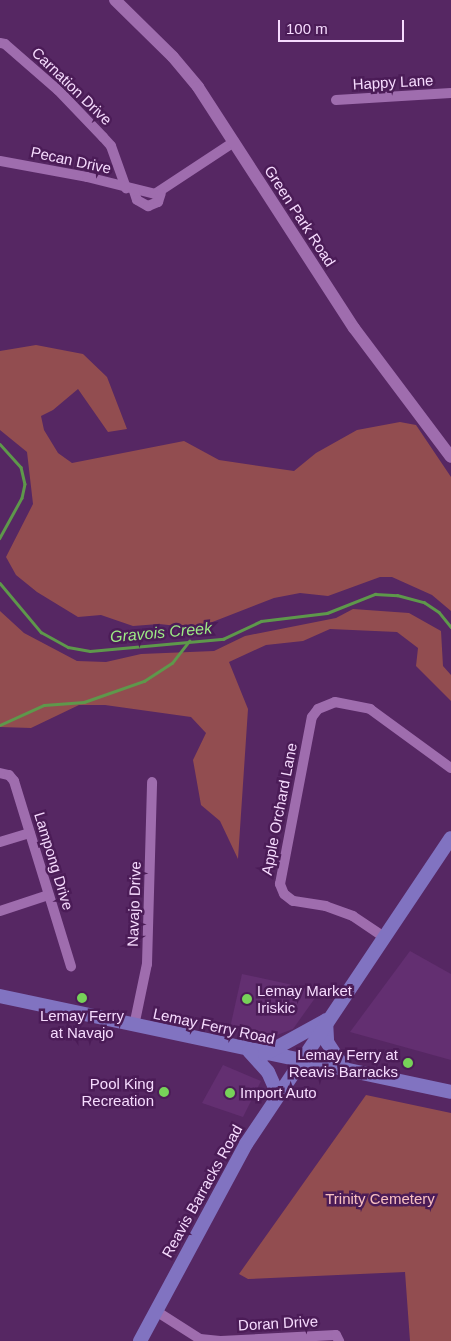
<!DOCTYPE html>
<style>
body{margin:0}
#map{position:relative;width:451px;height:1341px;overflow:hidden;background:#562763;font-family:Helvetica,sans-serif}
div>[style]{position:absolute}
.built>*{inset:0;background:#632f71}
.green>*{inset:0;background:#924d50}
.stream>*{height:2.5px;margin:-1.25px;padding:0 1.25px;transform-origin:1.25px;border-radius:1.25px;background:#5e984b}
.minor>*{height:10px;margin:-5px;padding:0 5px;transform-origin:5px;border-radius:5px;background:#9f6dae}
.tertiary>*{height:12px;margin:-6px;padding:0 6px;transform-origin:6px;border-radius:6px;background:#9f6dae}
.secondary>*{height:14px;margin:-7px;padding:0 7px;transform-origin:7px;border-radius:7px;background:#8173c1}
.dots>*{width:14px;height:14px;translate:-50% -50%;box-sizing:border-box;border:2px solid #4b1c57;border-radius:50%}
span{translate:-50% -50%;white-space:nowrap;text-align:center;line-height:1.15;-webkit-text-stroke:5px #4b1c57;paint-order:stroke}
.street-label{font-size:15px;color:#f6dbfe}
.poi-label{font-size:15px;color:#f6dbfe}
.left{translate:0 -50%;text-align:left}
.right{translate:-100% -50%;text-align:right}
.park-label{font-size:15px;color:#f7c1c1}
.water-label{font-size:16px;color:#9cea84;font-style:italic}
.scale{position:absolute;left:278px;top:20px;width:126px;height:22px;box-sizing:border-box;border:2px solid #f6dbfe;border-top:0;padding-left:6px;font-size:15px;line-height:18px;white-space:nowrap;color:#f6dbfe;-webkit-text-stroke:4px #4b1c57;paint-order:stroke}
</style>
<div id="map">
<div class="built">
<div style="clip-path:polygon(410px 951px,451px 974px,451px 1060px,350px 1032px)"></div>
<div style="clip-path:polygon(242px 974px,320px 991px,293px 1029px,277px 1035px,230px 1028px)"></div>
<div style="clip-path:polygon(223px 1065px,261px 1081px,243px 1117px,202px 1103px)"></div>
</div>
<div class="green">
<div style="clip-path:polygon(36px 345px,83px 354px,107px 377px,127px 429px,108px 432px,78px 389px,53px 410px,41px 416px,44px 430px,58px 453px,72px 463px,184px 441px,219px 460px,294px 471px,316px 453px,357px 430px,400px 422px,416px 425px,451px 477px,451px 611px,432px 595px,392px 577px,380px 577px,328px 596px,300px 593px,274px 598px,197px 628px,159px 624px,133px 626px,101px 615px,78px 617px,37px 592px,16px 575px,6px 557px,33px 504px,27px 452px,0 430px,0 351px)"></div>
<div style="clip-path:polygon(353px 609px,409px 613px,441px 631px,443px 666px,451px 675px,451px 701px,416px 666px,418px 648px,397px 632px,330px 629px,303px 641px,266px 645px,229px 662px,248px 709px,238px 859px,220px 821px,201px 805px,193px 760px,206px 733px,191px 717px,105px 705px,79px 705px,31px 728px,0 727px,0 611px,24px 633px,77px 661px,106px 662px,141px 654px,214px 651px,245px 636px,336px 618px)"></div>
<div style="clip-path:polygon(366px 1095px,451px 1113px,451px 1341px,410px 1341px,405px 1272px,248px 1279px,239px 1274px)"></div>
</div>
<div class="stream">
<div style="left:0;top:444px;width:31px;rotate:48deg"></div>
<div style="left:21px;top:467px;width:17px;rotate:77deg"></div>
<div style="left:25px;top:484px;width:14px;rotate:102deg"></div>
<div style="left:22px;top:498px;width:46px;rotate:118.8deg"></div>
<div style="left:0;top:583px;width:64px;rotate:50.1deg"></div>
<div style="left:41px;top:632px;width:31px;rotate:29deg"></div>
<div style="left:68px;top:647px;width:22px;rotate:10deg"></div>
<div style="left:90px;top:651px;width:134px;rotate:-5.2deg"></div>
<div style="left:223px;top:639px;width:42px;rotate:-25.3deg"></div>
<div style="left:261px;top:621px;width:66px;rotate:-6.9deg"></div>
<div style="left:327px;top:613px;width:52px;rotate:-21.6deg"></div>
<div style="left:375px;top:594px;width:22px;rotate:3deg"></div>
<div style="left:397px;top:595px;width:28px;rotate:15deg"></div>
<div style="left:424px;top:602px;width:18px;rotate:34deg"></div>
<div style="left:439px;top:612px;width:19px;rotate:51deg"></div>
<div style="left:0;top:725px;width:48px;rotate:-24.4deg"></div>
<div style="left:44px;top:705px;width:40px;rotate:-4.3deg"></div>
<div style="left:84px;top:702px;width:64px;rotate:-19.3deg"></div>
<div style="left:144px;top:681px;width:33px;rotate:-33deg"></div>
<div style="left:172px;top:663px;width:28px;rotate:-52deg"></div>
</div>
<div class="minor">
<div style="left:0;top:43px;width:5px;rotate:11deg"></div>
<div style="left:5px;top:44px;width:70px;rotate:41deg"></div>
<div style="left:58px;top:90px;width:65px;rotate:46.2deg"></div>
<div style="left:103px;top:137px;width:12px;rotate:48deg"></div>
<div style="left:111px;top:146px;width:45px;rotate:70.3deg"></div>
<div style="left:336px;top:100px;width:115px;rotate:-3.5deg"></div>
<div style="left:0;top:161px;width:88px;rotate:10.4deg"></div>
<div style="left:87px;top:177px;width:70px;rotate:14deg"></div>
<div style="left:155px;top:194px;width:95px;rotate:-33.4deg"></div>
<div style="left:134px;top:191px;width:9px;rotate:72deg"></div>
<div style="left:137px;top:200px;width:13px;rotate:29deg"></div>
<div style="left:148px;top:206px;width:11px;rotate:-22deg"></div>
<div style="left:158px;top:202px;width:9px;rotate:-72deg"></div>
<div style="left:0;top:773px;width:9px;rotate:13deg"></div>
<div style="left:9px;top:775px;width:8px;rotate:50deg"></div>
<div style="left:14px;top:781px;width:194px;rotate:72.9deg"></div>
<div style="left:0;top:842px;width:31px;rotate:-17deg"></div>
<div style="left:0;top:911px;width:51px;rotate:-18.4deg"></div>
<div style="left:384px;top:937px;width:37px;rotate:-146deg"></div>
<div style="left:353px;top:916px;width:29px;rotate:-160deg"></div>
<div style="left:326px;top:906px;width:33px;rotate:-171deg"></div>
<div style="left:293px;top:901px;width:11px;rotate:-142deg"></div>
<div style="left:284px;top:894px;width:11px;rotate:-112deg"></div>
<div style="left:280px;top:884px;width:170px;rotate:-79.2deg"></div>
<div style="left:312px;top:717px;width:10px;rotate:-53deg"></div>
<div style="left:318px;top:709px;width:18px;rotate:-22deg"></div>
<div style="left:335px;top:702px;width:36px;rotate:11deg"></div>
<div style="left:370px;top:709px;width:100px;rotate:36.1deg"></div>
<div style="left:134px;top:1026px;width:63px;rotate:-78.2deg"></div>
<div style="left:147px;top:964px;width:182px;rotate:-88.4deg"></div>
<div style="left:156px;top:1311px;width:52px;rotate:32.5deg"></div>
<div style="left:200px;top:1339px;width:20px;rotate:6deg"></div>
<div style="left:221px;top:1341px;width:115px;rotate:-3deg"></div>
<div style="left:336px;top:1335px;width:7px;rotate:63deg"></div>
</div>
<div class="tertiary">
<div style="left:115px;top:0;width:81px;rotate:44.5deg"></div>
<div style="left:173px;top:57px;width:39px;rotate:50deg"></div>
<div style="left:198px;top:87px;width:287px;rotate:57.1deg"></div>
<div style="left:354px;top:328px;width:161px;rotate:53.1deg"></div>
</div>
<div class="secondary">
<div style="left:0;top:996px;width:461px;rotate:12deg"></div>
<div style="left:326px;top:1020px;width:22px;rotate:87deg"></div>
<div style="left:327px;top:1042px;width:35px;rotate:57deg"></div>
<div style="left:249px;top:1051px;width:28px;rotate:48deg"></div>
<div style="left:268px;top:1072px;width:24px;rotate:66deg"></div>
<div style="left:265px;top:1054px;width:66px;rotate:-28.9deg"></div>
<div style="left:140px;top:1341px;width:224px;rotate:-61.7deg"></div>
<div style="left:246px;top:1144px;width:368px;rotate:-56.2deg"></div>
</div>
<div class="dots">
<div style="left:82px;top:998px;background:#77d259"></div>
<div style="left:247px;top:999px;background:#77d259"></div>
<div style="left:408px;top:1063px;background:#77d259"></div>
<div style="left:164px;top:1092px;background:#77d259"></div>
<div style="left:230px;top:1093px;background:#77d259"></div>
</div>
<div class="street-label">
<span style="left:393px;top:82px;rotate:-3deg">Happy Lane</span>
<span style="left:72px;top:86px;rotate:44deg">Carnation Drive</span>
<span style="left:71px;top:160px;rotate:12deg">Pecan Drive</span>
<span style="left:300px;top:216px;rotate:57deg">Green Park Road</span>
<span style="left:279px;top:809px;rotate:-79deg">Apple Orchard Lane</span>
<span style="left:54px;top:861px;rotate:73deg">Lampong Drive</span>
<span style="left:134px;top:904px;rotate:-88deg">Navajo Drive</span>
<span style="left:214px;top:1026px;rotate:12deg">Lemay Ferry Road</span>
<span style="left:202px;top:1191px;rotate:-61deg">Reavis Barracks Road</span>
<span style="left:278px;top:1323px;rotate:-3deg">Doran Drive</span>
</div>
<div class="poi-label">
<span class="left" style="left:257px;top:999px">Lemay Market<br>Iriskic</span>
<span style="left:82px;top:1024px">Lemay Ferry<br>at Navajo</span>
<span class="right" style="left:398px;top:1063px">Lemay Ferry at<br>Reavis Barracks</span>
<span class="right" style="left:154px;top:1092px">Pool King<br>Recreation</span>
<span class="left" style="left:240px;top:1093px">Import Auto</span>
</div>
<div class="park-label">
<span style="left:380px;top:1199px">Trinity Cemetery</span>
</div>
<div class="water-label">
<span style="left:161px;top:633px;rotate:-5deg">Gravois Creek</span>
</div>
<div class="scale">100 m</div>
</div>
